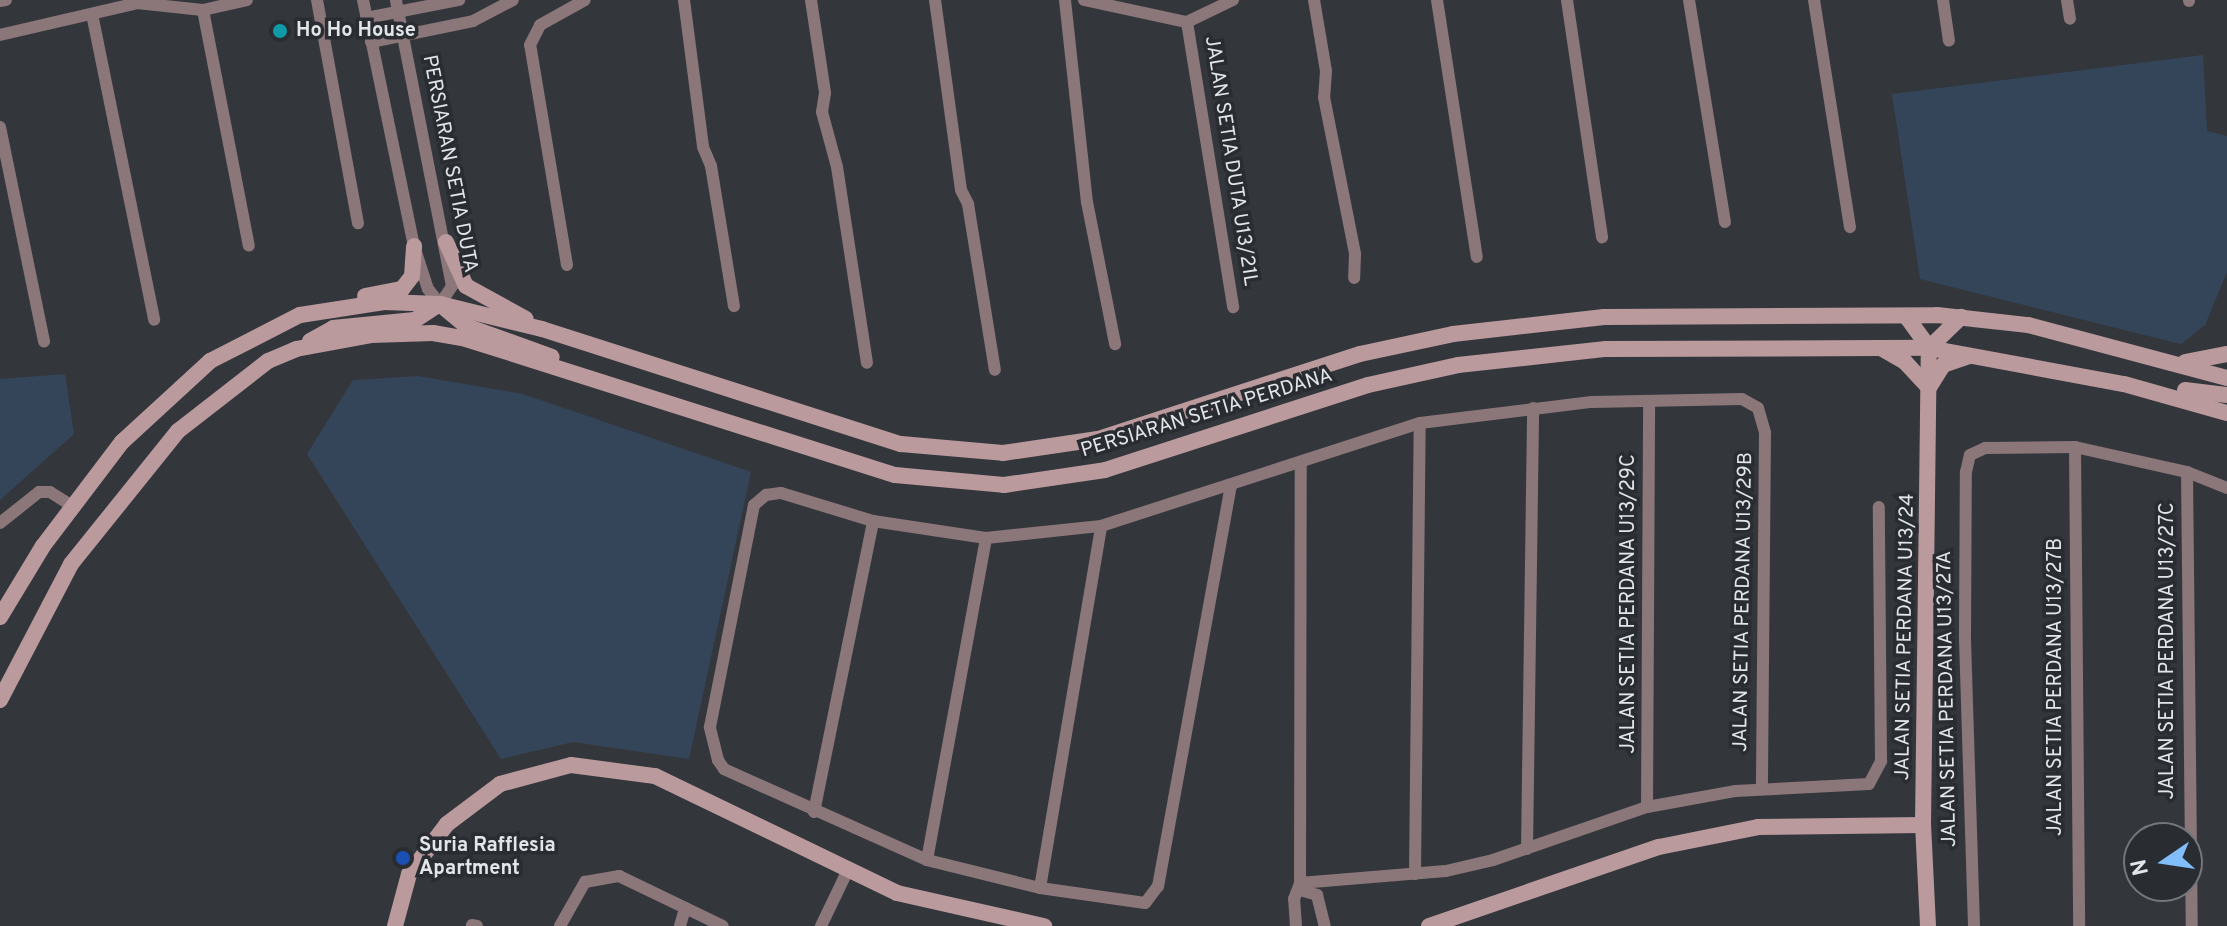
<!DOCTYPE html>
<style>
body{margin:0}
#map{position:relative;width:2227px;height:926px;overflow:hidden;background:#33373c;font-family:Overpass,sans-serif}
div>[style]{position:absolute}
.green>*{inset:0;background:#344559}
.street>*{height:12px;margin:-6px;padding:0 6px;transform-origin:6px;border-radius:6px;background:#8b7679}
.secondary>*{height:16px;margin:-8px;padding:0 8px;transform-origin:8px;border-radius:8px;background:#bb9a9d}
.dots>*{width:22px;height:22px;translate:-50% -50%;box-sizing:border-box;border:4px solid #292d32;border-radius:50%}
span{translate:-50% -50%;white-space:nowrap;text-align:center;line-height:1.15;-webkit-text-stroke:7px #292d32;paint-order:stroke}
.poi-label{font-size:20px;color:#e3e6e9;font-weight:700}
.left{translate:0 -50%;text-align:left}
.street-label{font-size:20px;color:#e3e6e9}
.north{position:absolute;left:2123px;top:822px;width:80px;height:80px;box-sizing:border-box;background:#292d32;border:2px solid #73777b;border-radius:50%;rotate:257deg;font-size:22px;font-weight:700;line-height:32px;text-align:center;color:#e3e6e9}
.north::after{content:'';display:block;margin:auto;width:28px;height:36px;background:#81bdfa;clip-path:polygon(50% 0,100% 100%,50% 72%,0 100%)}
</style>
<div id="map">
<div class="green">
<div style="clip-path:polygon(2203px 55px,2207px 131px,2227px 136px,2227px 272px,2205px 325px,2181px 344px,1920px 279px,1892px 94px)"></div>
<div style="clip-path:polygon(65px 374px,74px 434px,0 500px,0 379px)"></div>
<div style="clip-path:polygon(418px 376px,523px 394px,751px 472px,689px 759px,573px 742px,501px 759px,307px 454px,353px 380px)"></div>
</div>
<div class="street">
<div style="left:317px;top:0;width:227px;rotate:79.6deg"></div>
<div style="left:363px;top:0;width:251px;rotate:78.3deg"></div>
<div style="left:414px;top:246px;width:45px;rotate:72deg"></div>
<div style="left:428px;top:289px;width:19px;rotate:51deg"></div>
<div style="left:440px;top:304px;width:22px;rotate:-56deg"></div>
<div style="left:452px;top:286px;width:291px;rotate:-101.1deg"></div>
<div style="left:684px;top:0;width:148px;rotate:82.6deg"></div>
<div style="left:703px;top:147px;width:21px;rotate:67deg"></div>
<div style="left:711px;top:166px;width:142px;rotate:80.7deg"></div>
<div style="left:811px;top:0;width:94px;rotate:81.4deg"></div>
<div style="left:825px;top:93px;width:19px;rotate:99deg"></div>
<div style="left:822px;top:112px;width:57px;rotate:74.7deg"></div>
<div style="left:837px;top:167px;width:198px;rotate:81.3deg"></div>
<div style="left:935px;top:0;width:192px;rotate:82.2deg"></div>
<div style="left:961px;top:190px;width:16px;rotate:63deg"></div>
<div style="left:968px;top:204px;width:168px;rotate:80.8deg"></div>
<div style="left:1065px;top:0;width:203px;rotate:83.8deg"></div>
<div style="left:1087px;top:202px;width:145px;rotate:78.8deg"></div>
<div style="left:1084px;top:0;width:105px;rotate:12.1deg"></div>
<div style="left:1187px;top:22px;width:51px;rotate:-25.6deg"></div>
<div style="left:1314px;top:0;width:72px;rotate:80.4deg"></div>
<div style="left:1326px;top:71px;width:26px;rotate:94deg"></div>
<div style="left:1324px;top:97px;width:160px;rotate:78.8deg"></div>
<div style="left:1355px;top:254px;width:24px;rotate:92deg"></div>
<div style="left:1437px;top:0;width:260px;rotate:81.2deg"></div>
<div style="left:1567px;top:0;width:240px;rotate:81.6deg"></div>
<div style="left:1689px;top:0;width:225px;rotate:80.8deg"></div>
<div style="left:1814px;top:0;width:230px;rotate:81deg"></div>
<div style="left:1943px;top:0;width:41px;rotate:81.7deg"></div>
<div style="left:2067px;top:0;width:19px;rotate:81deg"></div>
<div style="left:2189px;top:0;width:1px;rotate:90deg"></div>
<div style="left:0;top:1px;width:6px;rotate:-9deg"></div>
<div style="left:203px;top:10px;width:240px;rotate:79deg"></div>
<div style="left:92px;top:14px;width:312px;rotate:78.5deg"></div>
<div style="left:366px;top:18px;width:95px;rotate:-11deg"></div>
<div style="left:1187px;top:22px;width:289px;rotate:80.8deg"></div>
<div style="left:0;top:35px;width:141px;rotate:-13.1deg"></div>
<div style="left:137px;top:3px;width:66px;rotate:6.1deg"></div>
<div style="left:203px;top:10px;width:45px;rotate:-12.8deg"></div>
<div style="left:371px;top:42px;width:104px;rotate:-11.6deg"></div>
<div style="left:473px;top:21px;width:45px;rotate:-27.7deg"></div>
<div style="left:0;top:127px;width:219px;rotate:78.4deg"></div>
<div style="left:567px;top:265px;width:223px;rotate:-99.5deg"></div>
<div style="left:530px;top:45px;width:22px;rotate:-63deg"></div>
<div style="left:540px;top:25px;width:51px;rotate:-29.1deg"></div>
<div style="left:2075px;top:447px;width:479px;rotate:89.5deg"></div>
<div style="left:2187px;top:472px;width:454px;rotate:89.4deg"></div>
<div style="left:1231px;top:485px;width:408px;rotate:100.3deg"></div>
<div style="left:1158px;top:886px;width:21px;rotate:127deg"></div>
<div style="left:1145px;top:903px;width:106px;rotate:-171.9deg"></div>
<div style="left:1040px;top:888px;width:116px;rotate:-166.1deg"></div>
<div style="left:927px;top:860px;width:222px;rotate:-155.9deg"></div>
<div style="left:724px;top:769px;width:11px;rotate:-124deg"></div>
<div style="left:718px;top:760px;width:34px;rotate:-104deg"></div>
<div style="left:710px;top:727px;width:226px;rotate:-78.8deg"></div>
<div style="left:754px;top:505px;width:16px;rotate:-40deg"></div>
<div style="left:766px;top:495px;width:15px;rotate:-8deg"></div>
<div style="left:781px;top:493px;width:96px;rotate:16.9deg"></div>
<div style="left:873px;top:521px;width:114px;rotate:8.6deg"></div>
<div style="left:986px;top:538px;width:116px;rotate:-6deg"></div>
<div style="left:1101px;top:526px;width:335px;rotate:-17.9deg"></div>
<div style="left:1420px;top:423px;width:173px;rotate:-7deg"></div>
<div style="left:1592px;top:402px;width:150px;rotate:-1.1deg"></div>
<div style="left:1742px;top:399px;width:18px;rotate:29deg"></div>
<div style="left:1758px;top:408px;width:26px;rotate:74deg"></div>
<div style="left:1765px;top:433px;width:354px;rotate:90.5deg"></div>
<div style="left:0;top:523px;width:50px;rotate:-38.5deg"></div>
<div style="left:39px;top:492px;width:11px"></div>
<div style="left:50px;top:492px;width:26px;rotate:32deg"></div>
<div style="left:1647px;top:807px;width:406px;rotate:-89.7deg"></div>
<div style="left:814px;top:812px;width:297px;rotate:-78.5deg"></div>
<div style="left:1527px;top:849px;width:441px;rotate:-89.2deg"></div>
<div style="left:927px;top:860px;width:327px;rotate:-79.6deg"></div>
<div style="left:1415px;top:874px;width:451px;rotate:-89.4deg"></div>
<div style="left:1300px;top:883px;width:419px;rotate:-89.9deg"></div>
<div style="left:1040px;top:888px;width:367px;rotate:-80.4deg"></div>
<div style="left:1300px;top:890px;width:18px;rotate:16deg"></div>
<div style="left:1317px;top:895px;width:32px;rotate:76deg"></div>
<div style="left:472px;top:925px;width:5px;rotate:11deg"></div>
<div style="left:560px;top:926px;width:51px;rotate:-60.4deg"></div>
<div style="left:585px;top:882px;width:35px;rotate:-10deg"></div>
<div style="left:619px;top:876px;width:115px;rotate:25.7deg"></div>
<div style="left:680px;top:926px;width:19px;rotate:-74deg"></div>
<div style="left:821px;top:926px;width:60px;rotate:-64.3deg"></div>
<div style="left:1296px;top:926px;width:27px;rotate:-94deg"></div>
<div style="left:1294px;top:899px;width:17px;rotate:-69deg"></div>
<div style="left:1300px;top:883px;width:146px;rotate:-4.7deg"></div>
<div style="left:1446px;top:871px;width:48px;rotate:-13.2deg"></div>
<div style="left:1493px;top:860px;width:163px;rotate:-19deg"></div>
<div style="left:1647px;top:807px;width:89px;rotate:-10.3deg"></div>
<div style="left:1735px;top:791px;width:134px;rotate:-3deg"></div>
<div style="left:1869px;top:784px;width:26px;rotate:-62deg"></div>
<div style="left:1881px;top:761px;width:254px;rotate:-90.5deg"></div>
<div style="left:1974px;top:926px;width:290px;rotate:-91.8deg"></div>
<div style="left:1965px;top:636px;width:164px;rotate:-89.7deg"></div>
<div style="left:1966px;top:472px;width:17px;rotate:-77deg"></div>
<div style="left:1970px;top:455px;width:17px;rotate:-25deg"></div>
<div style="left:1985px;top:448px;width:90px;rotate:-0.6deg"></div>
<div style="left:2075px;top:447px;width:115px;rotate:12.6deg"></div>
<div style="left:2187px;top:472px;width:43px;rotate:21.8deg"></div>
</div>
<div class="secondary">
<div style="left:446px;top:242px;width:48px;rotate:65.6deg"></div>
<div style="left:466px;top:286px;width:68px;rotate:28.8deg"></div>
<div style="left:365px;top:296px;width:38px;rotate:-11deg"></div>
<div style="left:402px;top:289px;width:16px;rotate:-52deg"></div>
<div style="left:412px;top:276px;width:30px;rotate:-86deg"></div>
<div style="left:441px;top:305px;width:33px;rotate:40deg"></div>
<div style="left:466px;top:326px;width:91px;rotate:19.8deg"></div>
<div style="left:1906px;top:316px;width:39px;rotate:54deg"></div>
<div style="left:310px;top:341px;width:26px;rotate:-29deg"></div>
<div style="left:333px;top:328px;width:82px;rotate:-5.6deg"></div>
<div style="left:415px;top:320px;width:30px;rotate:-33deg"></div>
<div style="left:1881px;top:348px;width:28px;rotate:30deg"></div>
<div style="left:1905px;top:362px;width:35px;rotate:47deg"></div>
<div style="left:1929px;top:348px;width:45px;rotate:-44.1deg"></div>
<div style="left:2185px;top:362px;width:43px;rotate:-10.8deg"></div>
<div style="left:1930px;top:386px;width:25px;rotate:-58deg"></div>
<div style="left:1943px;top:365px;width:28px;rotate:-19deg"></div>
<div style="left:2185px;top:390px;width:42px;rotate:6.8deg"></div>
<div style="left:0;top:617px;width:83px;rotate:-58.8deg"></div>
<div style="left:43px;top:546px;width:131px;rotate:-52.8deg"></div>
<div style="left:122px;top:442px;width:120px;rotate:-42.6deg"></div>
<div style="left:210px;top:361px;width:101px;rotate:-27.1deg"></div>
<div style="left:300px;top:315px;width:85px;rotate:-8.8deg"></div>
<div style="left:384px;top:302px;width:56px;rotate:2deg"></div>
<div style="left:440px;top:304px;width:105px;rotate:13.8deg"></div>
<div style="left:542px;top:329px;width:377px;rotate:17.8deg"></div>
<div style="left:901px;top:444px;width:102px;rotate:5deg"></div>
<div style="left:1003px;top:453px;width:96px;rotate:-8.4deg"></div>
<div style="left:1098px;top:439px;width:275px;rotate:-18deg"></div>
<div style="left:1360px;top:354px;width:95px;rotate:-12.1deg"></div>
<div style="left:1453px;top:334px;width:152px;rotate:-6.4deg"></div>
<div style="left:1604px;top:317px;width:333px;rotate:-0.3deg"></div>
<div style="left:1937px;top:315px;width:92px;rotate:6.3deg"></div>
<div style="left:2028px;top:325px;width:206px;rotate:14.9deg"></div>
<div style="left:0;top:700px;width:153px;rotate:-62.4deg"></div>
<div style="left:71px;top:564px;width:171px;rotate:-51.2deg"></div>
<div style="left:178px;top:431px;width:114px;rotate:-37.9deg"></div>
<div style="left:268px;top:361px;width:30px;rotate:-23deg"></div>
<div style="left:296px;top:349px;width:76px;rotate:-10.6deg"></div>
<div style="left:371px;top:335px;width:62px;rotate:-1.8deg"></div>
<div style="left:433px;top:333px;width:34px;rotate:10deg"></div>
<div style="left:466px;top:339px;width:450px;rotate:17.6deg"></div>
<div style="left:895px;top:475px;width:109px;rotate:5.2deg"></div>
<div style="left:1004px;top:485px;width:102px;rotate:-8.4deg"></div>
<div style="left:1105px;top:470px;width:276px;rotate:-17.9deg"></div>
<div style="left:1368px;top:385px;width:92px;rotate:-12.5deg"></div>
<div style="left:1458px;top:365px;width:149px;rotate:-6.2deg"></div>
<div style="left:1606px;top:349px;width:323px;rotate:-0.2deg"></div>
<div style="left:1929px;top:348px;width:198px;rotate:10.5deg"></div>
<div style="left:2124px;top:384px;width:107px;rotate:15.7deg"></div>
<div style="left:395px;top:926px;width:54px;rotate:-74.9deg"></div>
<div style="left:409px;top:874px;width:63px;rotate:-52.8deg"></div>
<div style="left:447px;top:824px;width:66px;rotate:-37deg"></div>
<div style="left:500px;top:784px;width:73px;rotate:-15deg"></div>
<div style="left:571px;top:765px;width:85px;rotate:7.5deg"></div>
<div style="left:655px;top:776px;width:269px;rotate:25.8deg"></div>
<div style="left:897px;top:893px;width:151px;rotate:12.7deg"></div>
<div style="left:1429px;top:926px;width:243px;rotate:-19deg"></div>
<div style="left:1659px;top:847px;width:101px;rotate:-11.4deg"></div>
<div style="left:1758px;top:827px;width:165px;rotate:-0.7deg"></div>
<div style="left:1928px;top:926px;width:101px;rotate:-92.8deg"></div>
<div style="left:1923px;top:825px;width:477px;rotate:-89.3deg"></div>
</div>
<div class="dots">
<div style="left:280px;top:31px;background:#0f9aa8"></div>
<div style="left:403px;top:858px;background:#1a4fb4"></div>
</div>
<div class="poi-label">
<span class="left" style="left:296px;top:31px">Ho Ho House</span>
<span class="left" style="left:419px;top:858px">Suria Rafflesia<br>Apartment</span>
</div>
<div class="street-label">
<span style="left:1230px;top:161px;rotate:81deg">JALAN SETIA DUTA U13/21L</span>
<span style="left:449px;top:164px;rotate:79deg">PERSIARAN SETIA DUTA</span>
<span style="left:1207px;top:414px;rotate:-17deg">PERSIARAN SETIA PERDANA</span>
<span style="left:1744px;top:602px;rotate:-89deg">JALAN SETIA PERDANA U13/29B</span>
<span style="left:1629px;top:604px;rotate:-90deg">JALAN SETIA PERDANA U13/29C</span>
<span style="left:1906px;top:637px;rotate:-89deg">JALAN SETIA PERDANA U13/24</span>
<span style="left:2168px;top:651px;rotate:-90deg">JALAN SETIA PERDANA U13/27C</span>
<span style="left:2056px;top:687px;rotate:-90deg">JALAN SETIA PERDANA U13/27B</span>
<span style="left:1948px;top:699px;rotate:-91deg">JALAN SETIA PERDANA U13/27A</span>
</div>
<div class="north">N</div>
</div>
